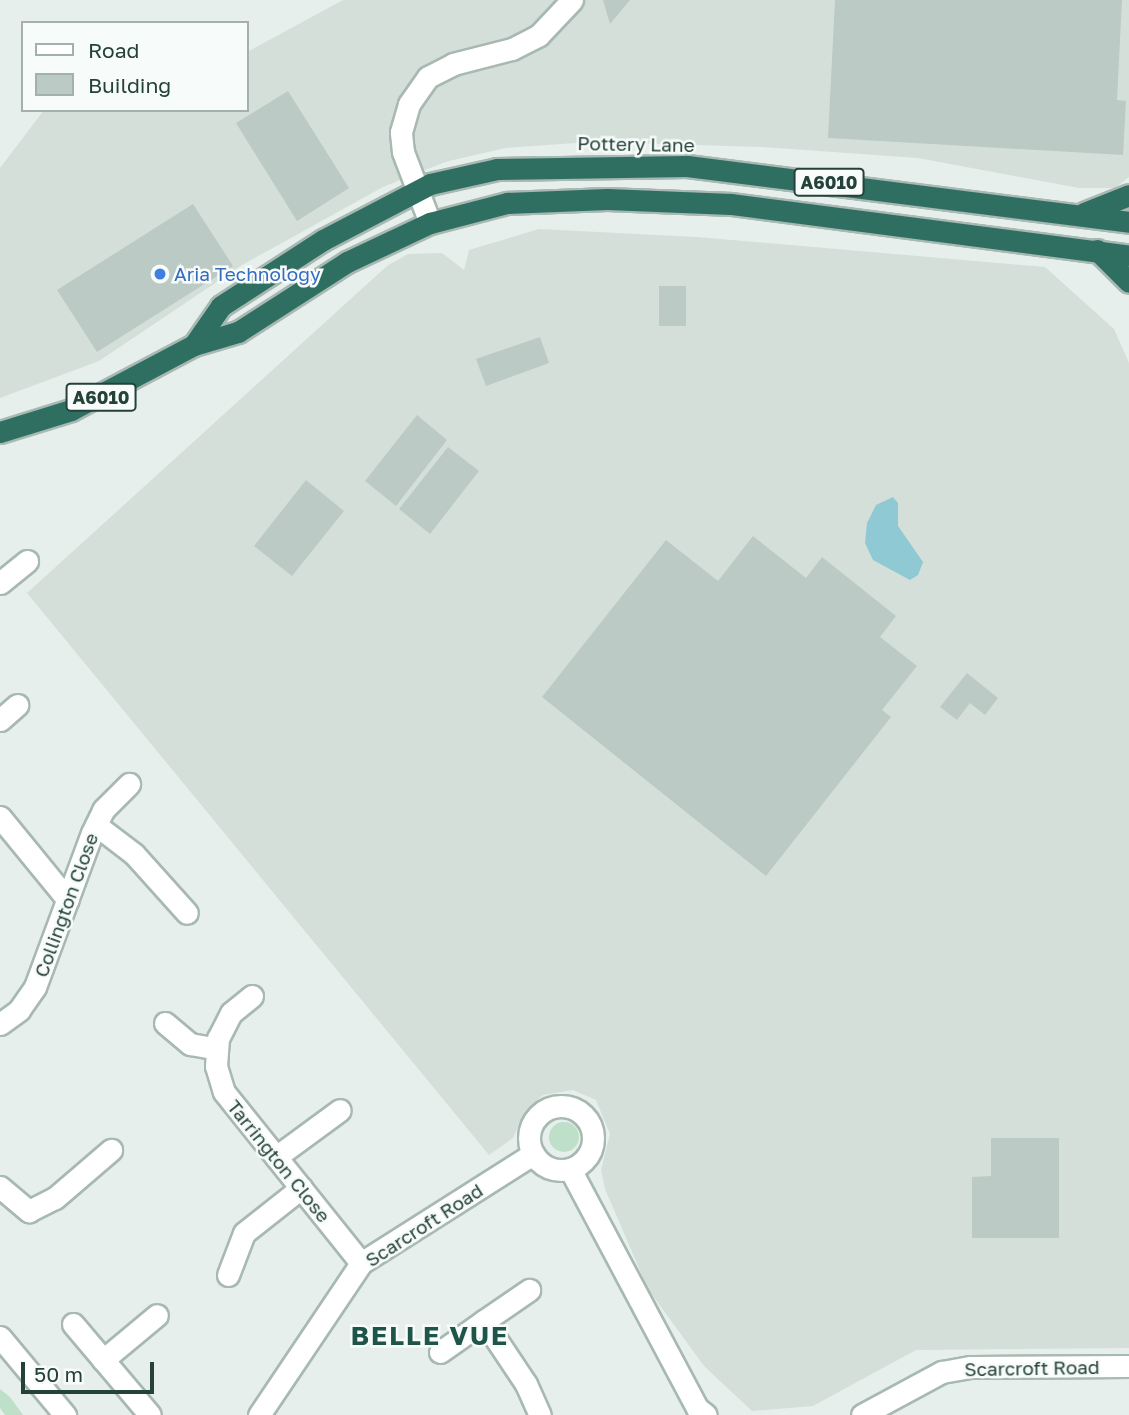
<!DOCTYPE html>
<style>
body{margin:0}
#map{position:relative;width:1129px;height:1415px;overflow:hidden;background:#e6efeb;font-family:"Golos Text",sans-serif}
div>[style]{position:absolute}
.built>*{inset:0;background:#d4dfda}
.green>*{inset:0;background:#bfe0c8}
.round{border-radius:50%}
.water>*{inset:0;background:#8ec9d4}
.building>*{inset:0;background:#bbcac4}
.roads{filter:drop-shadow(2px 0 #a8b8b2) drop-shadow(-2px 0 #a8b8b2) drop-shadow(0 2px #a8b8b2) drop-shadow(0 -2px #a8b8b2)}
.minor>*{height:21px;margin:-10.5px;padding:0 10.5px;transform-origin:10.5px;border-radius:10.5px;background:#fff}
.minor>.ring{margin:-10.5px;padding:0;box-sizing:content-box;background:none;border:21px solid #fff;border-radius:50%}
.highway>*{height:21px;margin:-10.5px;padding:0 10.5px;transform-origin:10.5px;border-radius:10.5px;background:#2f6f62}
.dots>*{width:19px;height:19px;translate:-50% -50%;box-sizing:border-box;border:4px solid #f7fbf9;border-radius:50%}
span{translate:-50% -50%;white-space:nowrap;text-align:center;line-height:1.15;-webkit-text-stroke:5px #f7fbf9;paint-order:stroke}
.shield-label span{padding:2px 5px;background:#f7fbf9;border:2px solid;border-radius:5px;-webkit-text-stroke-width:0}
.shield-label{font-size:18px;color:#24423a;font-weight:700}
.street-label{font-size:19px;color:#24423a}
.shop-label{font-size:19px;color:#366cbe}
.left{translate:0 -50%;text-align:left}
.district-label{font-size:26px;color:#1f5548;font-weight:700;letter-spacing:2px}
.legend{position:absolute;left:21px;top:21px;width:228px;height:91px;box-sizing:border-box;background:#f7fbf9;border:2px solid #a3b1ad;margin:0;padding:9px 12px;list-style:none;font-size:21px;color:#24423a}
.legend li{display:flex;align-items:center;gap:14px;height:35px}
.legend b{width:35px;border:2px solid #a3b1ad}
.scale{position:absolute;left:21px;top:1362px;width:133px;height:32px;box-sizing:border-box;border:4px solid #24423a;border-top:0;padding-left:9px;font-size:21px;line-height:24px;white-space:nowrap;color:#24423a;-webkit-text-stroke:5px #f7fbf9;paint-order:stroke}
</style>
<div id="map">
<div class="built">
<div style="clip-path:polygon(343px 0,1129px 0,1129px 177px,1115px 188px,1079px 188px,918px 158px,762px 147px,590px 142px,505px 148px,445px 162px,383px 187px,242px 265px,99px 361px,0 398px,0 168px,44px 110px,247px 110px,247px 52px)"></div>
<div style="clip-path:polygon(539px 229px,697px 237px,1045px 267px,1114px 329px,1129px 363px,1129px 1348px,916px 1350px,813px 1406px,752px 1411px,704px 1366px,648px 1289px,605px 1189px,601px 1170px,610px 1134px,596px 1100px,573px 1090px,543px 1095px,524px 1112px,513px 1138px,489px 1155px,27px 593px,387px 266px,408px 254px,442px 253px,464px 270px,469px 250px)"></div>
</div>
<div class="green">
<div class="round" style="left:549px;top:1122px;width:30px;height:30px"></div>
<div style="clip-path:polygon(0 1389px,10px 1397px,23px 1415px,5px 1415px,0 1408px)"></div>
</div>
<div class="water">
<div style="clip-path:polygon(893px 497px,898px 503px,898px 526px,923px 562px,918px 575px,910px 580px,873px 560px,865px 543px,867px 523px,876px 505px)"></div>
</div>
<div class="building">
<div style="clip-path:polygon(603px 0,630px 0,610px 24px)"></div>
<div style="clip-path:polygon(835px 0,1122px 0,1117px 100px,1126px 101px,1123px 155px,828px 138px)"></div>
<div style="clip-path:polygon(288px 91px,349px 188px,297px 221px,236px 123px)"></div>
<div style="clip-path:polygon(193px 204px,233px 266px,97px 352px,57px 290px)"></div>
<div style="clip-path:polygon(659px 286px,686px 286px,686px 326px,659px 326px)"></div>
<div style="clip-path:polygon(540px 337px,549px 363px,486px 386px,476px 359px)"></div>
<div style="clip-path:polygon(417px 415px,447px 440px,396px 506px,365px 481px)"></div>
<div style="clip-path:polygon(448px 447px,479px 471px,430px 534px,399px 509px)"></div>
<div style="clip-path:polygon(306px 480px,344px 511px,292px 576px,254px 546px)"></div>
<div style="clip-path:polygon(753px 536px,806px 578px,822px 557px,896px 616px,880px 637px,917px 666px,882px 710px,891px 717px,766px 876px,542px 697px,666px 540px,718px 581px)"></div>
<div style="clip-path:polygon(967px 673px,998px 698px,985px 715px,970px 703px,957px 720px,940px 707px)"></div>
<div style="clip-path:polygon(991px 1138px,1059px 1138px,1059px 1238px,972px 1238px,972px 1177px,991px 1176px)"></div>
</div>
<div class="roads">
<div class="minor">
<div style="left:430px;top:223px;width:76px;rotate:-110.8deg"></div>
<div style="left:403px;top:152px;width:20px;rotate:-96deg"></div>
<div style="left:401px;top:132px;width:29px;rotate:-74deg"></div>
<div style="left:409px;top:104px;width:33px;rotate:-55deg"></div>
<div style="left:428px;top:77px;width:28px;rotate:-27deg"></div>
<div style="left:453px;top:64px;width:61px;rotate:-14.3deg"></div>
<div style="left:512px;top:49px;width:30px;rotate:-27deg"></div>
<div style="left:539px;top:35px;width:48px;rotate:-46.7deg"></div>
<div style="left:0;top:583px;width:35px;rotate:-39deg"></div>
<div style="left:0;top:720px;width:23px;rotate:-41deg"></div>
<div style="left:0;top:817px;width:107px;rotate:50.7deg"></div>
<div style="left:96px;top:825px;width:48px;rotate:37.3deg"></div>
<div style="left:134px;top:854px;width:79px;rotate:48.1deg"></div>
<div style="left:252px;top:996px;width:27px;rotate:141deg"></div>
<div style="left:231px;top:1013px;width:28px;rotate:117deg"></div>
<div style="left:218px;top:1038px;width:28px;rotate:94deg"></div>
<div style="left:216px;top:1066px;width:27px;rotate:73deg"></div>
<div style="left:224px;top:1092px;width:219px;rotate:51.3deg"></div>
<div style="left:165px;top:1023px;width:33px;rotate:40deg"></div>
<div style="left:190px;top:1044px;width:27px;rotate:10deg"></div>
<div style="left:0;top:1024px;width:24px;rotate:-36deg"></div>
<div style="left:19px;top:1010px;width:28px;rotate:-55deg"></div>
<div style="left:35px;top:987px;width:164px;rotate:-69.7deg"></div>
<div style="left:92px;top:833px;width:25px;rotate:-64deg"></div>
<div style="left:103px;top:810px;width:37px;rotate:-45deg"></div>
<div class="ring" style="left:529px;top:1106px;width:43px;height:43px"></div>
<div style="left:276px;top:1157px;width:79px;rotate:-36.3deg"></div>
<div style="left:570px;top:1169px;width:271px;rotate:62deg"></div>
<div style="left:697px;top:1408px;width:11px;rotate:38deg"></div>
<div style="left:0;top:1187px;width:38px;rotate:40deg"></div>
<div style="left:29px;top:1211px;width:29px;rotate:-27deg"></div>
<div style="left:55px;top:1198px;width:74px;rotate:-40.6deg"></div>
<div style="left:228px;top:1275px;width:45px;rotate:-69.1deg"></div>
<div style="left:244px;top:1233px;width:73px;rotate:-38.3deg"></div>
<div style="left:484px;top:1321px;width:55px;rotate:-34.6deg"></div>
<div style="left:73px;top:1324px;width:119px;rotate:49.8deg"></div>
<div style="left:0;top:1337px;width:102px;rotate:50.2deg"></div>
<div style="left:440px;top:1352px;width:54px;rotate:-35.2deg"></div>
<div style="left:484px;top:1321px;width:76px;rotate:56.3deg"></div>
<div style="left:526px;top:1384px;width:34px;rotate:66deg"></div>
<div style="left:103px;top:1360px;width:70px;rotate:-39.8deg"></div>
<div style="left:259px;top:1415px;width:183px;rotate:-56.1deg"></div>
<div style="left:361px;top:1263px;width:204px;rotate:-32.4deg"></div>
<div style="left:862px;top:1415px;width:91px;rotate:-28.3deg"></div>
<div style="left:942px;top:1372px;width:29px;rotate:-10deg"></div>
<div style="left:971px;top:1367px;width:158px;rotate:-0.4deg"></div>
</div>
<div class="highway">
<div style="left:1084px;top:213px;width:48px;rotate:-21.8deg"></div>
<div style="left:1097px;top:250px;width:45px;rotate:45deg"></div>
<div style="left:194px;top:345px;width:47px;rotate:-55.3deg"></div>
<div style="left:221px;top:306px;width:121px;rotate:-32.9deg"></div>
<div style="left:323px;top:240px;width:121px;rotate:-27.6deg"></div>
<div style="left:430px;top:184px;width:69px;rotate:-12.6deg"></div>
<div style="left:497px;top:169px;width:190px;rotate:-0.9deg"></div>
<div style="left:687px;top:166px;width:446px;rotate:7.2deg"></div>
<div style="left:0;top:432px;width:74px;rotate:-17.2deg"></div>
<div style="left:71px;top:410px;width:139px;rotate:-27.9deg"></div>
<div style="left:194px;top:345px;width:46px;rotate:-16.5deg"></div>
<div style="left:238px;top:332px;width:130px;rotate:-32.7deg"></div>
<div style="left:347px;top:262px;width:92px;rotate:-25.2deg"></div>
<div style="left:430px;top:223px;width:80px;rotate:-14.6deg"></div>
<div style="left:507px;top:203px;width:100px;rotate:-2.3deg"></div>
<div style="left:607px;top:199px;width:124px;rotate:2.3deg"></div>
<div style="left:731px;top:204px;width:401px;rotate:7.4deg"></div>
</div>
</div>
<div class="dots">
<div style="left:160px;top:274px;background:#3f7fe0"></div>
</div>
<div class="shield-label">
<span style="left:829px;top:182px">A6010</span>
<span style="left:101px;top:397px">A6010</span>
</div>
<div class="street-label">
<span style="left:636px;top:144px;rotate:1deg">Pottery Lane</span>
<span style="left:66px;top:905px;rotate:-70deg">Collington Close</span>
<span style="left:279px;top:1161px;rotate:51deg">Tarrington Close</span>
<span style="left:424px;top:1225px;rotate:-33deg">Scarcroft Road</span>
<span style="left:1032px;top:1368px;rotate:-1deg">Scarcroft Road</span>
</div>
<div class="shop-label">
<span class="left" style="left:174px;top:274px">Aria Technology</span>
</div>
<div class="district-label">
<span style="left:430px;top:1336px">BELLE VUE</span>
</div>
<ul class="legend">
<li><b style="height:9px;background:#fff"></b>Road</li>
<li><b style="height:19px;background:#bbcac4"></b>Building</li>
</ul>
<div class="scale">50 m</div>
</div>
